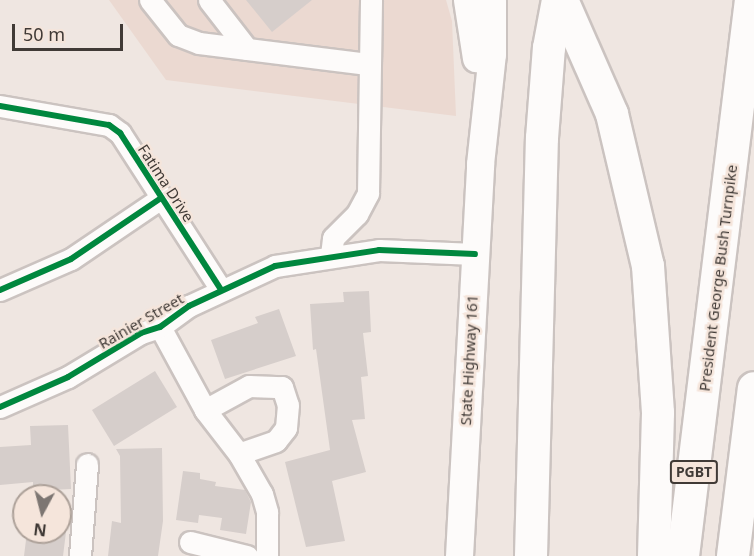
<!DOCTYPE html>
<style>
body{margin:0}
#map{position:relative;width:754px;height:556px;overflow:hidden;background:#efe6e1;font-family:"Noto Sans",sans-serif}
div>[style]{position:absolute}
.built>*{inset:0;background:#ebd9d1}
.building>*{inset:0;background:#d6cecb}
.roads{filter:drop-shadow(2px 0 #cbc3c0) drop-shadow(-2px 0 #cbc3c0) drop-shadow(0 2px #cbc3c0) drop-shadow(0 -2px #cbc3c0)}
.minor>*{height:21px;margin:-10.5px;padding:0 10.5px;transform-origin:10.5px;border-radius:10.5px;background:#fdfbfa}
.major>*{height:27px;margin:-13.5px;padding:0 13.5px;transform-origin:13.5px;border-radius:13.5px;background:#fdfbfa}
.highway>*{height:32px;margin:-16px;padding:0 16px;transform-origin:16px;border-radius:16px;background:#fdfbfa}
.cycleway>*{height:6px;margin:-3px;padding:0 3px;transform-origin:3px;border-radius:3px;background:#00873e}
span{translate:-50% -50%;white-space:nowrap;text-align:center;line-height:1.15;-webkit-text-stroke:5px #f5e5db;paint-order:stroke}
.shield-label span{padding:2px 4px;background:#f5e5db;border:2px solid;border-radius:4px;-webkit-text-stroke-width:0}
.shield-label{font-size:14px;color:#403a36;font-weight:700}
.street-label{font-size:15px;color:#403a36}
.north{position:absolute;left:12px;top:484px;width:60px;height:60px;box-sizing:border-box;background:#f5e5db;border:2px solid #ada199;border-radius:50%;rotate:187deg;font-size:16px;font-weight:700;line-height:24px;text-align:center;color:#403a36}
.north::after{content:'';display:block;margin:auto;width:21px;height:27px;background:#7d7672;clip-path:polygon(50% 0,100% 100%,50% 72%,0 100%)}
.scale{position:absolute;left:12px;top:24px;width:111px;height:27px;box-sizing:border-box;border:3px solid #403a36;border-top:0;padding-left:8px;font-size:18px;line-height:21px;white-space:nowrap;color:#403a36;-webkit-text-stroke:4px #f5e5db;paint-order:stroke}
</style>
<div id="map">
<div class="built">
<div style="clip-path:polygon(109px 0,446px 0,452px 21px,456px 116px,166px 80px)"></div>
</div>
<div class="building">
<div style="clip-path:polygon(246px 0,312px 0,272px 32px)"></div>
<div style="clip-path:polygon(369px 291px,371px 332px,363px 333px,368px 376px,361px 377px,365px 419px,352px 420px,366px 472px,332px 481px,345px 541px,306px 547px,285px 462px,330px 450px,316px 349px,313px 350px,310px 304px,344px 302px,343px 292px)"></div>
<div style="clip-path:polygon(279px 309px,296px 356px,225px 379px,211px 340px,258px 323px,255px 317px)"></div>
<div style="clip-path:polygon(155px 371px,177px 407px,114px 446px,92px 410px)"></div>
<div style="clip-path:polygon(68px 425px,71px 489px,33px 491px,33px 482px,0 485px,0 447px,31px 445px,30px 426px)"></div>
<div style="clip-path:polygon(162px 448px,163px 521px,158px 556px,108px 556px,112px 521px,121px 523px,120px 456px,116px 449px)"></div>
<div style="clip-path:polygon(183px 471px,200px 473px,200px 479px,216px 482px,215px 486px,245px 490px,251px 502px,246px 534px,220px 530px,222px 518px,199px 515px,198px 523px,176px 520px)"></div>
<div style="clip-path:polygon(27px 532px,66px 532px,63px 556px,24px 556px)"></div>
</div>
<div class="roads">
<div class="minor">
<div style="left:150px;top:0;width:45px;rotate:51.3deg"></div>
<div style="left:178px;top:35px;width:22px;rotate:21deg"></div>
<div style="left:199px;top:43px;width:170px;rotate:7.1deg"></div>
<div style="left:209px;top:0;width:62px;rotate:52.2deg"></div>
<div style="left:0;top:106px;width:111px;rotate:9.9deg"></div>
<div style="left:109px;top:125px;width:14px;rotate:36deg"></div>
<div style="left:120px;top:133px;width:187px;rotate:57.2deg"></div>
<div style="left:331px;top:255px;width:17px;rotate:-83deg"></div>
<div style="left:333px;top:238px;width:34px;rotate:-45deg"></div>
<div style="left:357px;top:214px;width:24px;rotate:-62deg"></div>
<div style="left:368px;top:193px;width:193px;rotate:-89.1deg"></div>
<div style="left:0;top:290px;width:77px;rotate:-23.6deg"></div>
<div style="left:71px;top:259px;width:109px;rotate:-34.1deg"></div>
<div style="left:160px;top:327px;width:94px;rotate:61.5deg"></div>
<div style="left:205px;top:410px;width:56px;rotate:52.3deg"></div>
<div style="left:239px;top:454px;width:46px;rotate:60.1deg"></div>
<div style="left:262px;top:494px;width:19px;rotate:74deg"></div>
<div style="left:267px;top:512px;width:44px;rotate:90deg"></div>
<div style="left:0;top:407px;width:74px;rotate:-23.8deg"></div>
<div style="left:68px;top:377px;width:85px;rotate:-31.1deg"></div>
<div style="left:141px;top:333px;width:20px;rotate:-18deg"></div>
<div style="left:160px;top:327px;width:36px;rotate:-36deg"></div>
<div style="left:189px;top:306px;width:95px;rotate:-24.9deg"></div>
<div style="left:275px;top:266px;width:105px;rotate:-8.7deg"></div>
<div style="left:379px;top:250px;width:96px;rotate:2.4deg"></div>
<div style="left:205px;top:410px;width:50px;rotate:-28.6deg"></div>
<div style="left:249px;top:386px;width:33px;rotate:2deg"></div>
<div style="left:282px;top:387px;width:19px;rotate:72deg"></div>
<div style="left:288px;top:405px;width:23px;rotate:95deg"></div>
<div style="left:286px;top:428px;width:16px;rotate:128deg"></div>
<div style="left:276px;top:441px;width:39px;rotate:161deg"></div>
<div style="left:190px;top:542px;width:59px;rotate:13.8deg"></div>
<div style="left:80px;top:556px;width:92px;rotate:-85.6deg"></div>
</div>
<div class="major">
<div style="left:467px;top:0;width:59px;rotate:81.2deg"></div>
<div style="left:459px;top:556px;width:393px;rotate:-86.9deg"></div>
<div style="left:480px;top:164px;width:111px;rotate:-83.8deg"></div>
<div style="left:492px;top:54px;width:54px;rotate:-90deg"></div>
</div>
<div class="highway">
<div style="left:562px;top:0;width:124px;rotate:66.3deg"></div>
<div style="left:612px;top:114px;width:156px;rotate:76.7deg"></div>
<div style="left:648px;top:266px;width:147px;rotate:86.1deg"></div>
<div style="left:658px;top:413px;width:143px;rotate:91.6deg"></div>
<div style="left:531px;top:556px;width:418px;rotate:-88.5deg"></div>
<div style="left:542px;top:138px;width:90px;rotate:-85.6deg"></div>
<div style="left:549px;top:48px;width:49px;rotate:-79.4deg"></div>
<div style="left:683px;top:556px;width:560px;rotate:-83.03deg"></div>
<div style="left:733px;top:556px;width:169px;rotate:-82.9deg"></div>
</div>
</div>
<div class="cycleway">
<div style="left:0;top:106px;width:111px;rotate:9.9deg"></div>
<div style="left:109px;top:125px;width:14px;rotate:36deg"></div>
<div style="left:120px;top:133px;width:187px;rotate:57.2deg"></div>
<div style="left:0;top:290px;width:77px;rotate:-23.6deg"></div>
<div style="left:71px;top:259px;width:109px;rotate:-34.1deg"></div>
<div style="left:0;top:407px;width:74px;rotate:-23.8deg"></div>
<div style="left:68px;top:377px;width:85px;rotate:-31.1deg"></div>
<div style="left:141px;top:333px;width:20px;rotate:-18deg"></div>
<div style="left:160px;top:327px;width:36px;rotate:-36deg"></div>
<div style="left:189px;top:306px;width:95px;rotate:-24.9deg"></div>
<div style="left:275px;top:266px;width:105px;rotate:-8.7deg"></div>
<div style="left:379px;top:250px;width:96px;rotate:2.4deg"></div>
</div>
<div class="shield-label">
<span style="left:694px;top:472px">PGBT</span>
</div>
<div class="street-label">
<span style="left:166px;top:183px;rotate:57deg">Fatima Drive</span>
<span style="left:718px;top:278px;rotate:-83deg">President George Bush Turnpike</span>
<span style="left:141px;top:321px;rotate:-30deg">Rainier Street</span>
<span style="left:469px;top:360px;rotate:-87deg">State Highway 161</span>
</div>
<div class="north">N</div>
<div class="scale">50 m</div>
</div>
